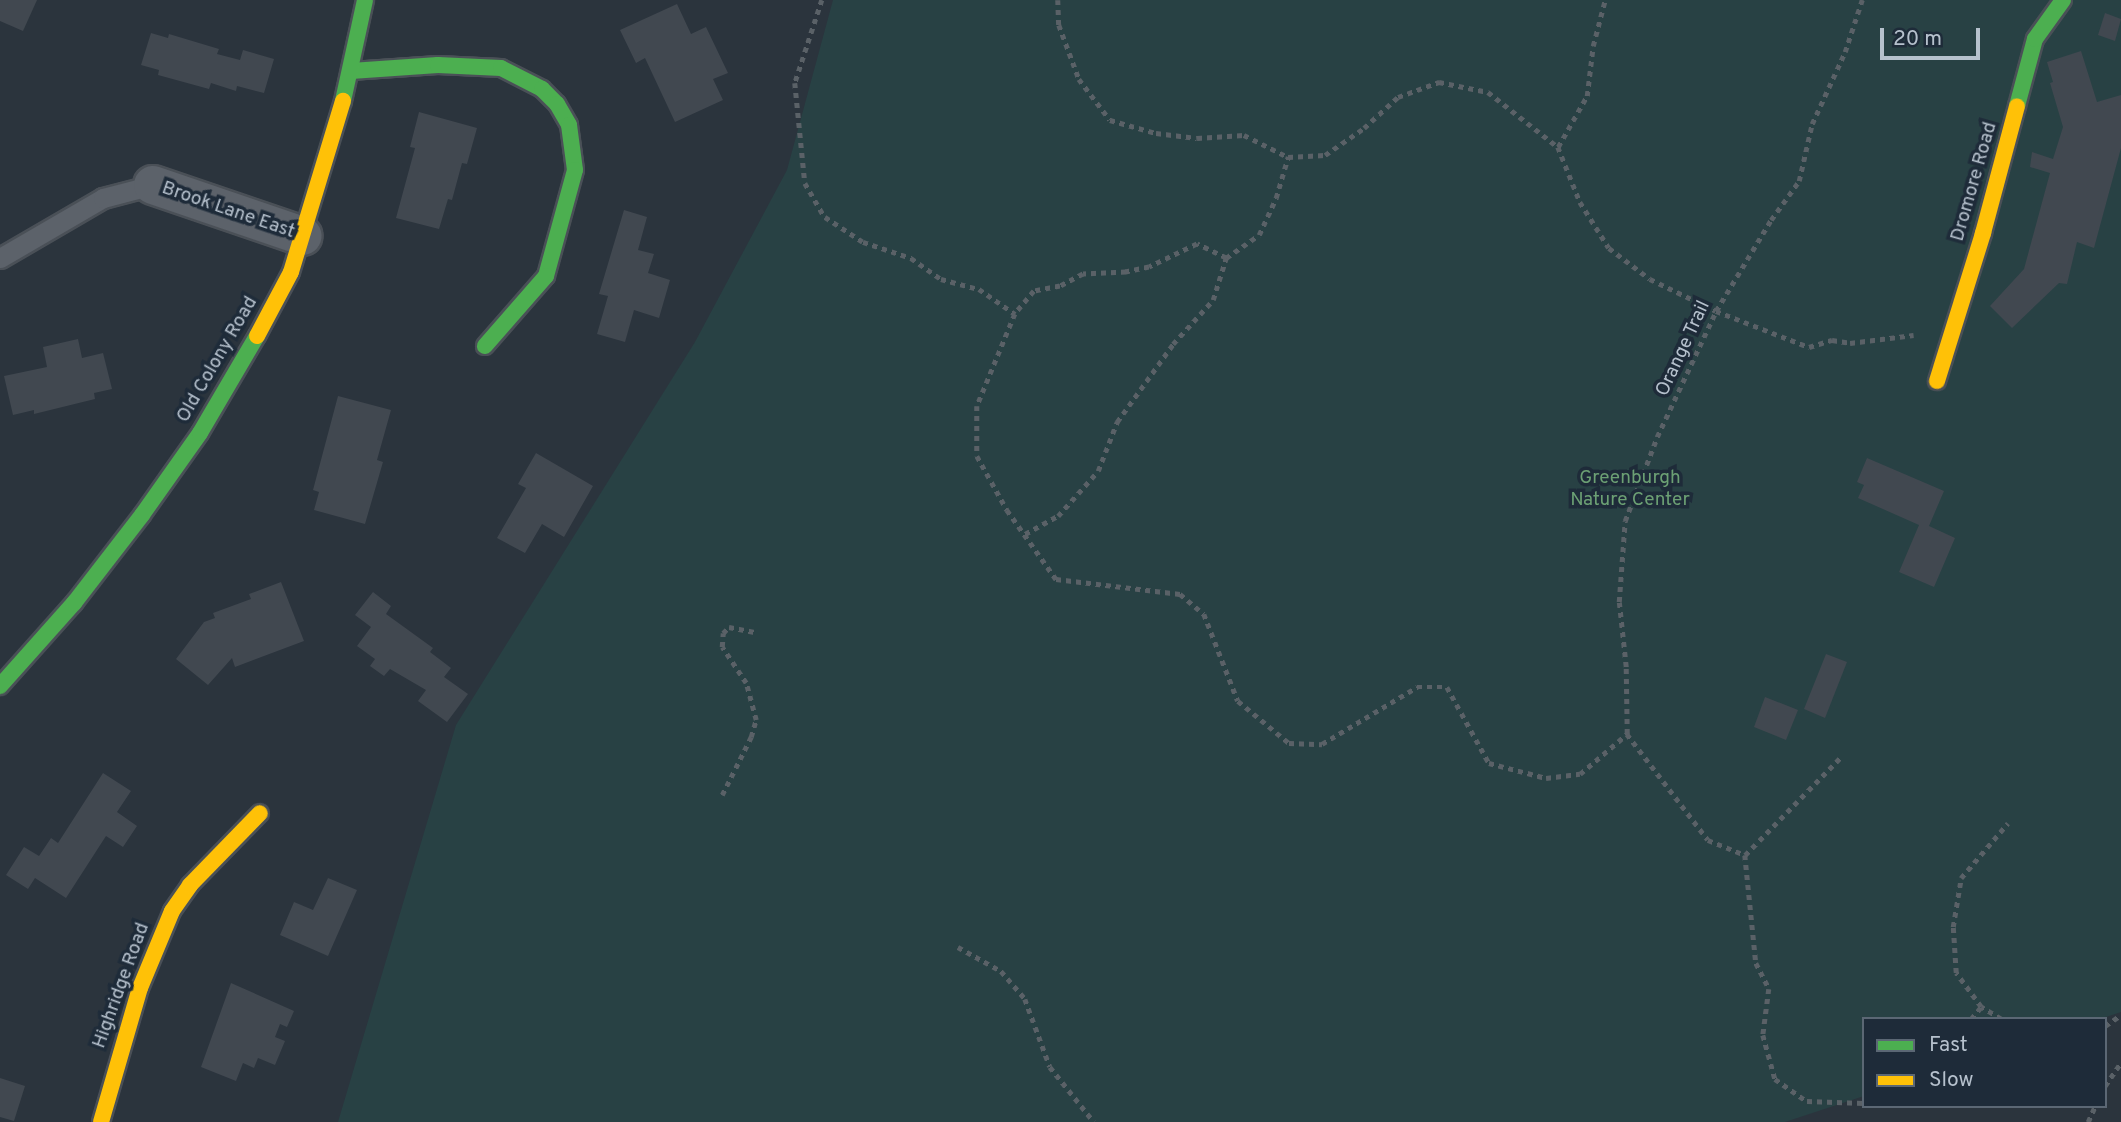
<!DOCTYPE html>
<style>
body{margin:0}
#map{position:relative;width:2121px;height:1122px;overflow:hidden;background:#2b343d;font-family:Overpass,sans-serif}
div>[style]{position:absolute}
.green>*{inset:0;background:#284144}
.building>*{inset:0;background:#414850}
.path>*{height:4.5px;margin-top:-2.25px;transform-origin:0;background:repeating-linear-gradient(90deg,#5a6167 0 5px,transparent 0 10px)}
.roads{filter:drop-shadow(2px 0 #4a5057) drop-shadow(-2px 0 #4a5057) drop-shadow(0 2px #4a5057) drop-shadow(0 -2px #4a5057)}
.lane>*{height:19px;margin:-9.5px;padding:0 9.5px;transform-origin:9.5px;border-radius:9.5px;background:#5c626a}
.street>*{height:38px;margin:-19px;padding:0 19px;transform-origin:19px;border-radius:19px;background:#5c626a}
.fast>*{height:16px;margin:-8px;padding:0 8px;transform-origin:8px;border-radius:8px;background:#4caf50}
.slow>*{height:16px;margin:-8px;padding:0 8px;transform-origin:8px;border-radius:8px;background:#ffc107}
span{translate:-50% -50%;white-space:nowrap;text-align:center;line-height:1.15;-webkit-text-stroke:7px #1e2b39;paint-order:stroke}
.street-label{font-size:19px;color:#b6c1cd}
.park-label{font-size:19px;color:#6ca074}
.legend{position:absolute;left:1862px;top:1017px;width:245px;height:91px;box-sizing:border-box;background:#1e2b39;border:2px solid #5b6774;margin:0;padding:9px 12px;list-style:none;font-size:21px;color:#b6c1cd}
.legend li{display:flex;align-items:center;gap:14px;height:35px}
.legend b{width:35px;border:2px solid #5b6774}
.scale{position:absolute;left:1880px;top:28px;width:100px;height:32px;box-sizing:border-box;border:4px solid #b6c1cd;border-top:0;padding-left:9px;font-size:21px;line-height:24px;white-space:nowrap;color:#b6c1cd;-webkit-text-stroke:5px #1e2b39;paint-order:stroke}
</style>
<div id="map">
<div class="green">
<div style="clip-path:polygon(833px 0,2121px 0,2121px 1012px,2100px 1019px,1864px 1019px,1864px 1096px,1785px 1122px,338px 1122px,456px 725px,695px 342px,787px 170px)"></div>
</div>
<div class="building">
<div style="clip-path:polygon(0 0,37px 0,23px 31px,0 21px)"></div>
<div style="clip-path:polygon(677px 4px,691px 34px,706px 27px,728px 73px,713px 79px,723px 100px,675px 122px,645px 58px,636px 63px,620px 30px)"></div>
<div style="clip-path:polygon(2105px 13px,2121px 19px,2115px 41px,2098px 35px)"></div>
<div style="clip-path:polygon(151px 33px,168px 38px,169px 34px,219px 49px,217px 54px,240px 60px,243px 50px,274px 59px,264px 93px,237px 86px,236px 91px,211px 83px,209px 89px,158px 75px,159px 70px,141px 65px)"></div>
<div style="clip-path:polygon(2081px 51px,2097px 102px,2121px 95px,2121px 148px,2094px 248px,2077px 242px,2067px 284px,2059px 283px,2012px 328px,1990px 306px,2024px 269px,2050px 173px,2030px 167px,2032px 152px,2053px 159px,2063px 127px,2050px 83px,2053px 82px,2047px 62px)"></div>
<div style="clip-path:polygon(419px 112px,477px 128px,467px 164px,462px 163px,452px 200px,448px 199px,439px 229px,396px 218px,415px 148px,410px 147px)"></div>
<div style="clip-path:polygon(624px 210px,647px 217px,638px 250px,654px 254px,648px 273px,670px 280px,659px 318px,634px 310px,625px 342px,597px 334px,608px 296px,599px 294px)"></div>
<div style="clip-path:polygon(78px 339px,82px 358px,103px 353px,112px 389px,94px 393px,95px 399px,34px 414px,34px 410px,13px 415px,4px 376px,47px 367px,43px 347px)"></div>
<div style="clip-path:polygon(338px 396px,391px 410px,377px 460px,383px 462px,365px 524px,314px 510px,319px 492px,313px 490px)"></div>
<div style="clip-path:polygon(536px 453px,593px 486px,564px 537px,542px 524px,525px 553px,497px 538px,526px 488px,518px 484px)"></div>
<div style="clip-path:polygon(1867px 458px,1944px 491px,1929px 526px,1955px 538px,1934px 587px,1899px 572px,1919px 525px,1858px 498px,1864px 485px,1857px 482px)"></div>
<div style="clip-path:polygon(281px 582px,304px 641px,235px 667px,232px 658px,208px 685px,176px 659px,204px 622px,215px 618px,213px 613px,251px 599px,249px 594px)"></div>
<div style="clip-path:polygon(373px 592px,391px 606px,386px 614px,433px 648px,430px 652px,451px 668px,444px 677px,468px 694px,447px 722px,418px 701px,426px 690px,390px 669px,384px 676px,370px 666px,375px 659px,357px 646px,371px 627px,355px 615px)"></div>
<div style="clip-path:polygon(1826px 654px,1847px 662px,1825px 718px,1804px 709px)"></div>
<div style="clip-path:polygon(1765px 697px,1798px 710px,1786px 740px,1754px 727px)"></div>
<div style="clip-path:polygon(103px 773px,131px 791px,117px 812px,137px 826px,123px 847px,106px 836px,66px 898px,35px 878px,28px 889px,6px 875px,24px 847px,39px 856px,51px 838px,58px 843px)"></div>
<div style="clip-path:polygon(328px 878px,357px 890px,328px 956px,280px 935px,294px 902px,313px 910px)"></div>
<div style="clip-path:polygon(231px 983px,294px 1011px,287px 1027px,280px 1024px,275px 1037px,285px 1041px,275px 1065px,258px 1058px,254px 1068px,243px 1063px,236px 1081px,201px 1067px)"></div>
<div style="clip-path:polygon(0 1078px,25px 1086px,14px 1121px,0 1117px)"></div>
</div>
<div class="path">
<div style="left:822px;top:0;width:87px;rotate:108deg"></div>
<div style="left:795px;top:83px;width:100px;rotate:84.3deg"></div>
<div style="left:805px;top:183px;width:39px;rotate:60deg"></div>
<div style="left:825px;top:217px;width:45px;rotate:33.3deg"></div>
<div style="left:863px;top:242px;width:51px;rotate:18.4deg"></div>
<div style="left:911px;top:258px;width:37px;rotate:35deg"></div>
<div style="left:941px;top:279px;width:39px;rotate:15deg"></div>
<div style="left:979px;top:289px;width:44px;rotate:34.8deg"></div>
<div style="left:1058px;top:0;width:25px;rotate:88deg"></div>
<div style="left:1059px;top:25px;width:58px;rotate:69.7deg"></div>
<div style="left:1079px;top:79px;width:51px;rotate:52.9deg"></div>
<div style="left:1110px;top:120px;width:48px;rotate:15.8deg"></div>
<div style="left:1156px;top:133px;width:41px;rotate:7deg"></div>
<div style="left:1197px;top:138px;width:47px;rotate:-3.7deg"></div>
<div style="left:1244px;top:135px;width:49px;rotate:26.6deg"></div>
<div style="left:1288px;top:157px;width:37px;rotate:-3deg"></div>
<div style="left:1325px;top:155px;width:47px;rotate:-34.7deg"></div>
<div style="left:1364px;top:128px;width:46px;rotate:-42.4deg"></div>
<div style="left:1398px;top:97px;width:44px;rotate:-20.1deg"></div>
<div style="left:1439px;top:82px;width:50px;rotate:11.5deg"></div>
<div style="left:1488px;top:92px;width:89px;rotate:38.2deg"></div>
<div style="left:1558px;top:147px;width:59px;rotate:68.2deg"></div>
<div style="left:1580px;top:202px;width:54px;rotate:57.8deg"></div>
<div style="left:1609px;top:248px;width:51px;rotate:37.1deg"></div>
<div style="left:1650px;top:279px;width:73px;rotate:25.9deg"></div>
<div style="left:1716px;top:311px;width:100px;rotate:21.2deg"></div>
<div style="left:1809px;top:347px;width:24px;rotate:-17deg"></div>
<div style="left:1832px;top:340px;width:18px;rotate:9deg"></div>
<div style="left:1850px;top:343px;width:64px;rotate:-7.1deg"></div>
<div style="left:1558px;top:147px;width:59px;rotate:-60.4deg"></div>
<div style="left:1587px;top:96px;width:50px;rotate:-83.2deg"></div>
<div style="left:1593px;top:46px;width:48px;rotate:-75.4deg"></div>
<div style="left:1226px;top:258px;width:32px;rotate:-154deg"></div>
<div style="left:1197px;top:244px;width:53px;rotate:154.4deg"></div>
<div style="left:1149px;top:267px;width:24px;rotate:168deg"></div>
<div style="left:1126px;top:272px;width:43px;rotate:177.3deg"></div>
<div style="left:1083px;top:274px;width:26px;rotate:152deg"></div>
<div style="left:1060px;top:286px;width:26px;rotate:169deg"></div>
<div style="left:1034px;top:291px;width:30px;rotate:130deg"></div>
<div style="left:1015px;top:314px;width:100px;rotate:112.4deg"></div>
<div style="left:977px;top:406px;width:50px;rotate:90deg"></div>
<div style="left:977px;top:456px;width:62px;rotate:60.9deg"></div>
<div style="left:1007px;top:510px;width:85px;rotate:54.6deg"></div>
<div style="left:1056px;top:579px;width:125px;rotate:6.9deg"></div>
<div style="left:1180px;top:594px;width:31px;rotate:40deg"></div>
<div style="left:1204px;top:614px;width:93px;rotate:68.7deg"></div>
<div style="left:1238px;top:701px;width:66px;rotate:39.5deg"></div>
<div style="left:1289px;top:743px;width:33px;rotate:2deg"></div>
<div style="left:1322px;top:744px;width:111px;rotate:-31deg"></div>
<div style="left:1417px;top:687px;width:30px"></div>
<div style="left:1447px;top:687px;width:87px;rotate:61.1deg"></div>
<div style="left:1489px;top:763px;width:59px;rotate:14.7deg"></div>
<div style="left:1546px;top:778px;width:34px;rotate:-7deg"></div>
<div style="left:1580px;top:774px;width:62px;rotate:-40.4deg"></div>
<div style="left:1025px;top:534px;width:38px;rotate:-29deg"></div>
<div style="left:1058px;top:516px;width:60px;rotate:-48.4deg"></div>
<div style="left:1098px;top:471px;width:53px;rotate:-68.8deg"></div>
<div style="left:1117px;top:422px;width:96px;rotate:-54.3deg"></div>
<div style="left:1173px;top:344px;width:59px;rotate:-47.7deg"></div>
<div style="left:1213px;top:300px;width:44px;rotate:-72.8deg"></div>
<div style="left:1226px;top:258px;width:40px;rotate:-34.9deg"></div>
<div style="left:1259px;top:235px;width:41px;rotate:-65.3deg"></div>
<div style="left:1276px;top:198px;width:43px;rotate:-73.7deg"></div>
<div style="left:1627px;top:734px;width:67px;rotate:-90.9deg"></div>
<div style="left:1626px;top:667px;width:65px;rotate:-96.1deg"></div>
<div style="left:1619px;top:602px;width:81px;rotate:-85.8deg"></div>
<div style="left:1625px;top:521px;width:90px;rotate:-69.1deg"></div>
<div style="left:1657px;top:437px;width:139px;rotate:-64.9deg"></div>
<div style="left:1716px;top:311px;width:106px;rotate:-58.9deg"></div>
<div style="left:1771px;top:220px;width:48px;rotate:-54.3deg"></div>
<div style="left:1799px;top:181px;width:58px;rotate:-77.2deg"></div>
<div style="left:1812px;top:124px;width:79px;rotate:-65.4deg"></div>
<div style="left:1845px;top:52px;width:55px;rotate:-71.9deg"></div>
<div style="left:1627px;top:734px;width:133px;rotate:52.6deg"></div>
<div style="left:1708px;top:840px;width:40px;rotate:22deg"></div>
<div style="left:722px;top:795px;width:65px;rotate:-63.4deg"></div>
<div style="left:751px;top:737px;width:18px;rotate:-74deg"></div>
<div style="left:756px;top:720px;width:38px;rotate:-105deg"></div>
<div style="left:746px;top:683px;width:43px;rotate:-123.7deg"></div>
<div style="left:722px;top:647px;width:14px;rotate:-86deg"></div>
<div style="left:723px;top:633px;width:8px;rotate:-45deg"></div>
<div style="left:729px;top:627px;width:26px;rotate:11deg"></div>
<div style="left:1745px;top:855px;width:109px;rotate:84.2deg"></div>
<div style="left:1756px;top:963px;width:29px;rotate:63deg"></div>
<div style="left:1769px;top:989px;width:46px;rotate:97.4deg"></div>
<div style="left:1763px;top:1035px;width:46px;rotate:74.7deg"></div>
<div style="left:1775px;top:1079px;width:39px;rotate:35deg"></div>
<div style="left:1807px;top:1101px;width:57px;rotate:2deg"></div>
<div style="left:1745px;top:855px;width:139px;rotate:-45.6deg"></div>
<div style="left:958px;top:947px;width:49px;rotate:29.2deg"></div>
<div style="left:1001px;top:971px;width:37px;rotate:49deg"></div>
<div style="left:1025px;top:999px;width:72px;rotate:69.8deg"></div>
<div style="left:1050px;top:1067px;width:70px;rotate:51.3deg"></div>
<div style="left:1971px;top:1019px;width:16px;rotate:-50deg"></div>
<div style="left:2001px;top:1019px;width:23px;rotate:-149deg"></div>
<div style="left:1981px;top:1007px;width:42px;rotate:-126.3deg"></div>
<div style="left:1956px;top:973px;width:46px;rotate:-93.7deg"></div>
<div style="left:1953px;top:927px;width:50px;rotate:-80.7deg"></div>
<div style="left:1961px;top:878px;width:72px;rotate:-49.5deg"></div>
<div style="left:2105px;top:1026px;width:19px;rotate:-35deg"></div>
<div style="left:2105px;top:1086px;width:29px;rotate:-56deg"></div>
<div style="left:2088px;top:1122px;width:17px;rotate:-66deg"></div>
</div>
<div class="roads">
<div class="lane">
<div style="left:0;top:258px;width:119px;rotate:-30.2deg"></div>
<div style="left:103px;top:198px;width:52px;rotate:-14.6deg"></div>
</div>
<div class="street">
<div style="left:153px;top:185px;width:158px;rotate:18.8deg"></div>
</div>
<div class="fast">
<div style="left:351px;top:71px;width:87px;rotate:-3.9deg"></div>
<div style="left:438px;top:65px;width:63px;rotate:2.7deg"></div>
<div style="left:501px;top:68px;width:46px;rotate:27.1deg"></div>
<div style="left:542px;top:89px;width:21px;rotate:45deg"></div>
<div style="left:557px;top:104px;width:24px;rotate:60deg"></div>
<div style="left:569px;top:125px;width:45px;rotate:82.4deg"></div>
<div style="left:575px;top:170px;width:110px;rotate:105.3deg"></div>
<div style="left:546px;top:276px;width:93px;rotate:131.1deg"></div>
<div style="left:343px;top:101px;width:103px;rotate:-77.7deg"></div>
<div style="left:2017px;top:106px;width:69px;rotate:-75deg"></div>
<div style="left:2035px;top:39px;width:48px;rotate:-54.3deg"></div>
<div style="left:0;top:686px;width:111px;rotate:-48.3deg"></div>
<div style="left:74px;top:603px;width:111px;rotate:-52.3deg"></div>
<div style="left:142px;top:515px;width:100px;rotate:-54.7deg"></div>
<div style="left:200px;top:433px;width:113px;rotate:-59.6deg"></div>
</div>
<div class="slow">
<div style="left:257px;top:336px;width:72px;rotate:-62deg"></div>
<div style="left:291px;top:272px;width:179px;rotate:-73.1deg"></div>
<div style="left:1937px;top:381px;width:155px;rotate:-72.7deg"></div>
<div style="left:1983px;top:233px;width:131px;rotate:-75deg"></div>
<div style="left:101px;top:1122px;width:140px;rotate:-73.8deg"></div>
<div style="left:140px;top:988px;width:83px;rotate:-67.4deg"></div>
<div style="left:172px;top:911px;width:32px;rotate:-55deg"></div>
<div style="left:190px;top:885px;width:100px;rotate:-45.8deg"></div>
</div>
</div>
<div class="street-label">
<span style="left:1975px;top:182px;rotate:-74deg">Dromore Road</span>
<span style="left:228px;top:211px;rotate:19deg">Brook Lane East</span>
<span style="left:1684px;top:349px;rotate:-65deg">Orange Trail</span>
<span style="left:218px;top:360px;rotate:-60deg">Old Colony Road</span>
<span style="left:122px;top:986px;rotate:-70deg">Highridge Road</span>
</div>
<div class="park-label">
<span style="left:1630px;top:490px">Greenburgh<br>Nature Center</span>
</div>
<ul class="legend">
<li><b style="height:9px;background:#4caf50"></b>Fast</li>
<li><b style="height:9px;background:#ffc107"></b>Slow</li>
</ul>
<div class="scale">20 m</div>
</div>
